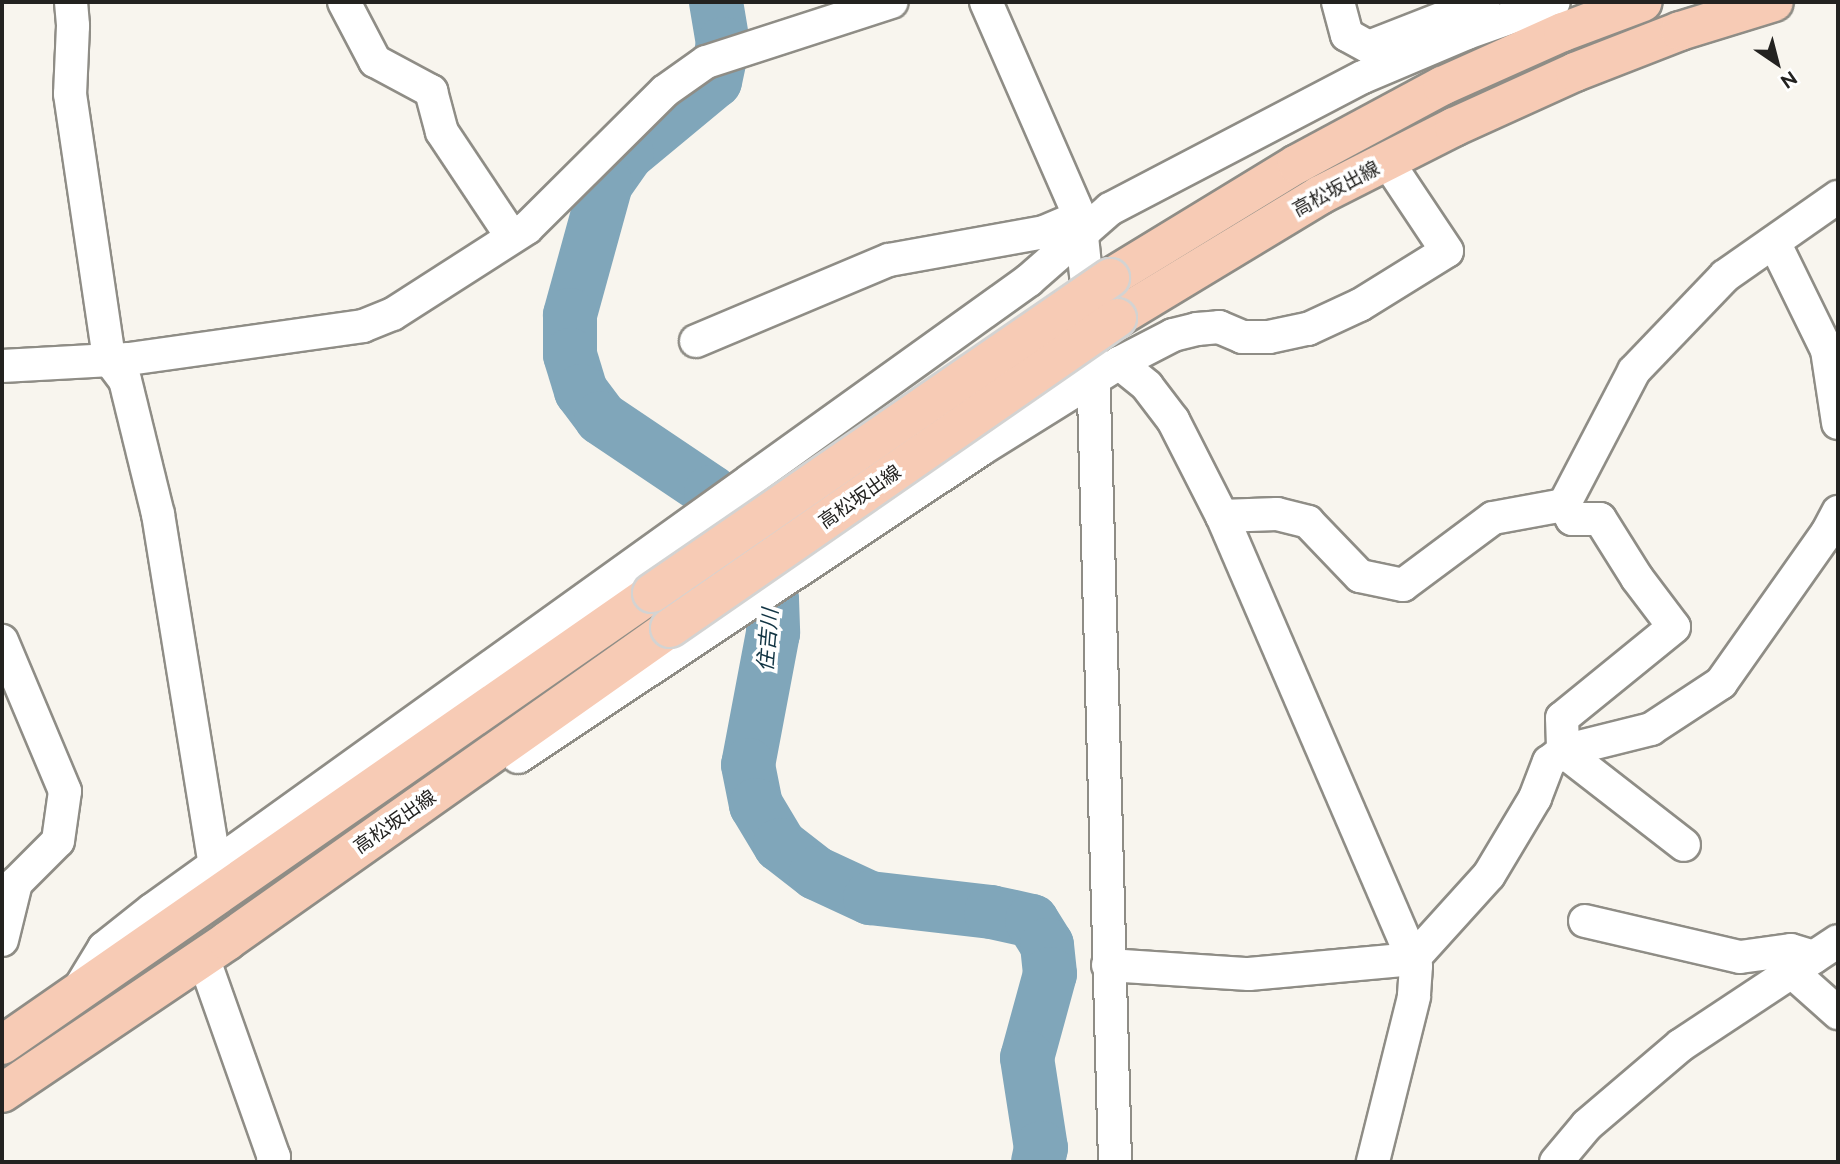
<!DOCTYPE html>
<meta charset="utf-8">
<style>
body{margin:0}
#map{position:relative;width:1840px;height:1164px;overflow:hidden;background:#f8f5ee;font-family:Raleway,"Noto Sans JP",sans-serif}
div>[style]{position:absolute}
.river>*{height:54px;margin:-27px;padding:0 27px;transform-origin:27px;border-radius:27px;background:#80a6ba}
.roads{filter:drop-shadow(2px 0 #8f8d86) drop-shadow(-2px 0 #8f8d86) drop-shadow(0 2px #8f8d86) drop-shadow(0 -2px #8f8d86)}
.minor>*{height:32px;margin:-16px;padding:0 16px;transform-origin:16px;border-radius:16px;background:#fff}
.major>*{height:38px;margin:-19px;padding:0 19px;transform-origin:19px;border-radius:19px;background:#f7cbb5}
.bridges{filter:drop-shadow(2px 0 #d3d3d2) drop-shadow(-2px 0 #d3d3d2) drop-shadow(0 2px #d3d3d2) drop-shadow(0 -2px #d3d3d2)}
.major-bridge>*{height:38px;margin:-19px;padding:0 19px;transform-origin:19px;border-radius:19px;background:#f7cbb5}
span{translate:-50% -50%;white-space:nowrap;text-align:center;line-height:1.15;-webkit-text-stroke:7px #fff;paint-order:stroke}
.street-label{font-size:19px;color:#232220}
.water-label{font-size:21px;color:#113443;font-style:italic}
.frame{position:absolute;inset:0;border:4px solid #232220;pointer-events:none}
.north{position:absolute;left:1742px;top:28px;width:70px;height:70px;-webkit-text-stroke:5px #fff;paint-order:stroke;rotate:145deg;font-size:19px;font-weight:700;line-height:28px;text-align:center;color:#232220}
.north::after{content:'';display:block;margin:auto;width:24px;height:32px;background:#232220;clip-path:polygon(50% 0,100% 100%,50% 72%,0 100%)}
</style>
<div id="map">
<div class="river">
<div style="left:716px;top:2px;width:43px;rotate:80.5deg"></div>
<div style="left:723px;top:44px;width:38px;rotate:102deg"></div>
<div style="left:715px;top:81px;width:114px;rotate:140.3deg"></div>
<div style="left:627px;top:154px;width:37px;rotate:125deg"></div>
<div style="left:606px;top:184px;width:136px;rotate:105.4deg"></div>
<div style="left:570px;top:315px;width:40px;rotate:90deg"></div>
<div style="left:570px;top:355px;width:38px;rotate:73deg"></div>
<div style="left:581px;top:391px;width:34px;rotate:53deg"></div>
<div style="left:601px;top:418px;width:133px;rotate:33.9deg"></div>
<div style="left:711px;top:492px;width:123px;rotate:60.3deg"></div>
<div style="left:772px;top:599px;width:34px;rotate:88deg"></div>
<div style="left:773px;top:633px;width:134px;rotate:100.7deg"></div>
<div style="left:748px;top:765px;width:41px;rotate:78.7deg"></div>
<div style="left:756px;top:805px;width:47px;rotate:59deg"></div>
<div style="left:780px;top:845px;width:46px;rotate:37.9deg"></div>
<div style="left:816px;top:873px;width:60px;rotate:24.8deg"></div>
<div style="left:870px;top:898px;width:122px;rotate:6.6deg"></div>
<div style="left:991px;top:912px;width:42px;rotate:12.4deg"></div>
<div style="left:1032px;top:921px;width:28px;rotate:58deg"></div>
<div style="left:1047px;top:945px;width:29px;rotate:84deg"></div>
<div style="left:1050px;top:974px;width:87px;rotate:105.3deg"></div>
<div style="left:1027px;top:1058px;width:91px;rotate:81.2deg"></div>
<div style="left:1041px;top:1148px;width:14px;rotate:102deg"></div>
</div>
<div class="roads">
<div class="minor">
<div style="left:71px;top:2px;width:24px;rotate:85deg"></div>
<div style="left:73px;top:26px;width:68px;rotate:92.5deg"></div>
<div style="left:70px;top:94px;width:268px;rotate:81.6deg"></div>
<div style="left:109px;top:359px;width:26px;rotate:53deg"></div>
<div style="left:125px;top:380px;width:138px;rotate:76.2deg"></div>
<div style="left:158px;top:514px;width:357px;rotate:80.8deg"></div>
<div style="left:344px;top:2px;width:67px;rotate:62.3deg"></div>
<div style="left:375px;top:61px;width:64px;rotate:28.2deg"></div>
<div style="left:431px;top:91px;width:42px;rotate:75deg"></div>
<div style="left:442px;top:132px;width:126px;rotate:56.3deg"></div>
<div style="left:986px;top:2px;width:235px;rotate:66.4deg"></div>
<div style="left:1080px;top:217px;width:98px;rotate:84.1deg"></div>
<div style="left:1338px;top:2px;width:34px;rotate:75deg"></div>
<div style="left:1347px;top:35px;width:25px;rotate:29deg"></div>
<div style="left:1369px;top:47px;width:123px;rotate:-21.4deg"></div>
<div style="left:1774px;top:242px;width:120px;rotate:63.9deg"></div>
<div style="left:1827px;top:350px;width:74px;rotate:81.4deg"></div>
<div style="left:696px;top:341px;width:209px;rotate:-22.8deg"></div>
<div style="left:889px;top:260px;width:158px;rotate:-10.2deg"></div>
<div style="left:1044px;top:232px;width:39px;rotate:-23deg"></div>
<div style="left:1093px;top:359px;width:803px;rotate:88.43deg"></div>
<div style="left:1119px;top:363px;width:36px;rotate:39deg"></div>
<div style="left:1147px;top:386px;width:43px;rotate:52.6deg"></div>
<div style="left:1173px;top:420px;width:108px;rotate:63deg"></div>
<div style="left:1222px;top:516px;width:490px;rotate:66.7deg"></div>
<div style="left:1416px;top:966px;width:31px;rotate:94deg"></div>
<div style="left:1414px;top:997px;width:170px;rotate:104deg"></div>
<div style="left:2px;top:366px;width:127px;rotate:-3.2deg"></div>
<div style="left:129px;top:359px;width:236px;rotate:-8deg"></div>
<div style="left:363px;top:326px;width:32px;rotate:-22deg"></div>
<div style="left:393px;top:314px;width:159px;rotate:-32.7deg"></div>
<div style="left:527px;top:228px;width:194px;rotate:-44.8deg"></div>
<div style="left:665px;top:91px;width:50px;rotate:-35.3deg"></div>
<div style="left:706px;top:62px;width:195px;rotate:-17.9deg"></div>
<div style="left:1564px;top:505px;width:16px;rotate:60deg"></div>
<div style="left:1572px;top:519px;width:28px"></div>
<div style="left:1600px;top:519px;width:70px;rotate:57.9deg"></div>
<div style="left:1637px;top:578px;width:61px;rotate:52.9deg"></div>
<div style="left:1674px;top:627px;width:144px;rotate:140.9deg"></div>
<div style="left:1562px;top:718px;width:33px;rotate:88deg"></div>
<div style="left:1563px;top:751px;width:153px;rotate:37.8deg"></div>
<div style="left:1222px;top:516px;width:55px;rotate:-2.1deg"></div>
<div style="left:1277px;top:514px;width:32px;rotate:14deg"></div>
<div style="left:1308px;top:522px;width:75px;rotate:46.1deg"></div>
<div style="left:1360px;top:576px;width:44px;rotate:11.8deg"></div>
<div style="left:1403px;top:585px;width:112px;rotate:-36.7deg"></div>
<div style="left:1493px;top:518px;width:72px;rotate:-10.4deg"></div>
<div style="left:1564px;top:505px;width:151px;rotate:-62.4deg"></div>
<div style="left:1634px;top:371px;width:132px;rotate:-46.2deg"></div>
<div style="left:1725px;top:276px;width:138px;rotate:-35deg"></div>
<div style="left:518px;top:757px;width:555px;rotate:-33.6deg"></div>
<div style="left:980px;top:450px;width:164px;rotate:-32deg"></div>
<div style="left:1119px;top:363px;width:61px;rotate:-27.4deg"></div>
<div style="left:1173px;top:335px;width:25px;rotate:-14deg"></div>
<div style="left:1197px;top:329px;width:22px;rotate:-5deg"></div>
<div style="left:1219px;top:327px;width:25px;rotate:23deg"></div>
<div style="left:1242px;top:337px;width:27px"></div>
<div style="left:1269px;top:337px;width:40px;rotate:-12deg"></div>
<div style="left:1308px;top:329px;width:57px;rotate:-24.8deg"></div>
<div style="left:1360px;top:305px;width:102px;rotate:-31.8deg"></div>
<div style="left:1447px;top:251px;width:108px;rotate:-123.7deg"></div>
<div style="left:1585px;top:921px;width:159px;rotate:13.1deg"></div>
<div style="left:1740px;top:957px;width:51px;rotate:-7.8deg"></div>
<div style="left:1791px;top:950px;width:24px;rotate:17deg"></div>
<div style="left:2px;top:940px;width:59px;rotate:-76.2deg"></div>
<div style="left:16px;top:883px;width:59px;rotate:-45deg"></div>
<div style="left:58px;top:841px;width:50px;rotate:-82deg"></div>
<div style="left:65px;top:791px;width:163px;rotate:-112.8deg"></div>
<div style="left:203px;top:957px;width:212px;rotate:70.5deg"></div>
<div style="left:274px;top:1157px;width:5px;rotate:101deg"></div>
<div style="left:1108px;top:965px;width:141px;rotate:3.7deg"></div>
<div style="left:1249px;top:974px;width:165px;rotate:-5.2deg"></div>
<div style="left:1413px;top:959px;width:113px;rotate:-47.9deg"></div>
<div style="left:1489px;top:875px;width:90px;rotate:-59.1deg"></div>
<div style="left:1535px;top:798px;width:39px;rotate:-69deg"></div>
<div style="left:1549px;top:762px;width:18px;rotate:-38deg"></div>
<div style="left:1563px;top:751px;width:91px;rotate:-14deg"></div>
<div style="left:1651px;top:729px;width:84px;rotate:-33.3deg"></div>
<div style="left:1721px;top:683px;width:184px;rotate:-54.8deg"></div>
<div style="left:1827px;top:533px;width:24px;rotate:-62deg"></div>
<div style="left:1792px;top:972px;width:62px;rotate:41.7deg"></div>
<div style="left:79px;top:989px;width:48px;rotate:-58.6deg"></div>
<div style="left:104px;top:948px;width:61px;rotate:-38.4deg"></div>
<div style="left:152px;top:910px;width:1080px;rotate:-35.69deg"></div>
<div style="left:1029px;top:280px;width:108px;rotate:-41.2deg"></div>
<div style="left:1110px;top:209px;width:285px;rotate:-27.6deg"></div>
<div style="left:1363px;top:77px;width:113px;rotate:-22.9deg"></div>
<div style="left:1467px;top:33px;width:92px;rotate:-19.6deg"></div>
<div style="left:1556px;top:1162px;width:48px;rotate:-50deg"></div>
<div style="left:1587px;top:1125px;width:123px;rotate:-40.4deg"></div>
<div style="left:1681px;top:1045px;width:188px;rotate:-33.5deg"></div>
</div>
<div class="major">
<div style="left:1110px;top:278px;width:219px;rotate:-31.4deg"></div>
<div style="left:1297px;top:164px;width:165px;rotate:-28.3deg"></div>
<div style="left:1442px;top:86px;width:133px;rotate:-24.1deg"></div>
<div style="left:1563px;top:32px;width:85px;rotate:-20.6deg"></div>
<div style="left:1117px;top:318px;width:237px;rotate:-31.2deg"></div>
<div style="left:1320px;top:195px;width:150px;rotate:-26.9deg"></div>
<div style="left:1454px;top:127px;width:133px;rotate:-24.4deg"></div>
<div style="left:1575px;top:72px;width:113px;rotate:-21.3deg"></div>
<div style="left:1680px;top:31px;width:98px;rotate:-17.1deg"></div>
<div style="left:2px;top:1045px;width:792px;rotate:-34.81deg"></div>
<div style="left:2px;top:1093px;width:272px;rotate:-34deg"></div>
<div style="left:227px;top:941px;width:542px;rotate:-35.24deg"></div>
</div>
</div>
<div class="bridges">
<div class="major-bridge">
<div style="left:652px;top:593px;width:556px;rotate:-34.52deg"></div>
<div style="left:670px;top:628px;width:544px;rotate:-34.74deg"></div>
</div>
</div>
<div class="street-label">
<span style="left:1336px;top:189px;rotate:-28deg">高松坂出線</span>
<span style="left:860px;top:497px;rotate:-35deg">高松坂出線</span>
<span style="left:395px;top:822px;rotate:-35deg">高松坂出線</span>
</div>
<div class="water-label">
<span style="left:768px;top:640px;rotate:-85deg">住吉川</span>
</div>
<div class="frame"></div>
<div class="north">N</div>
</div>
